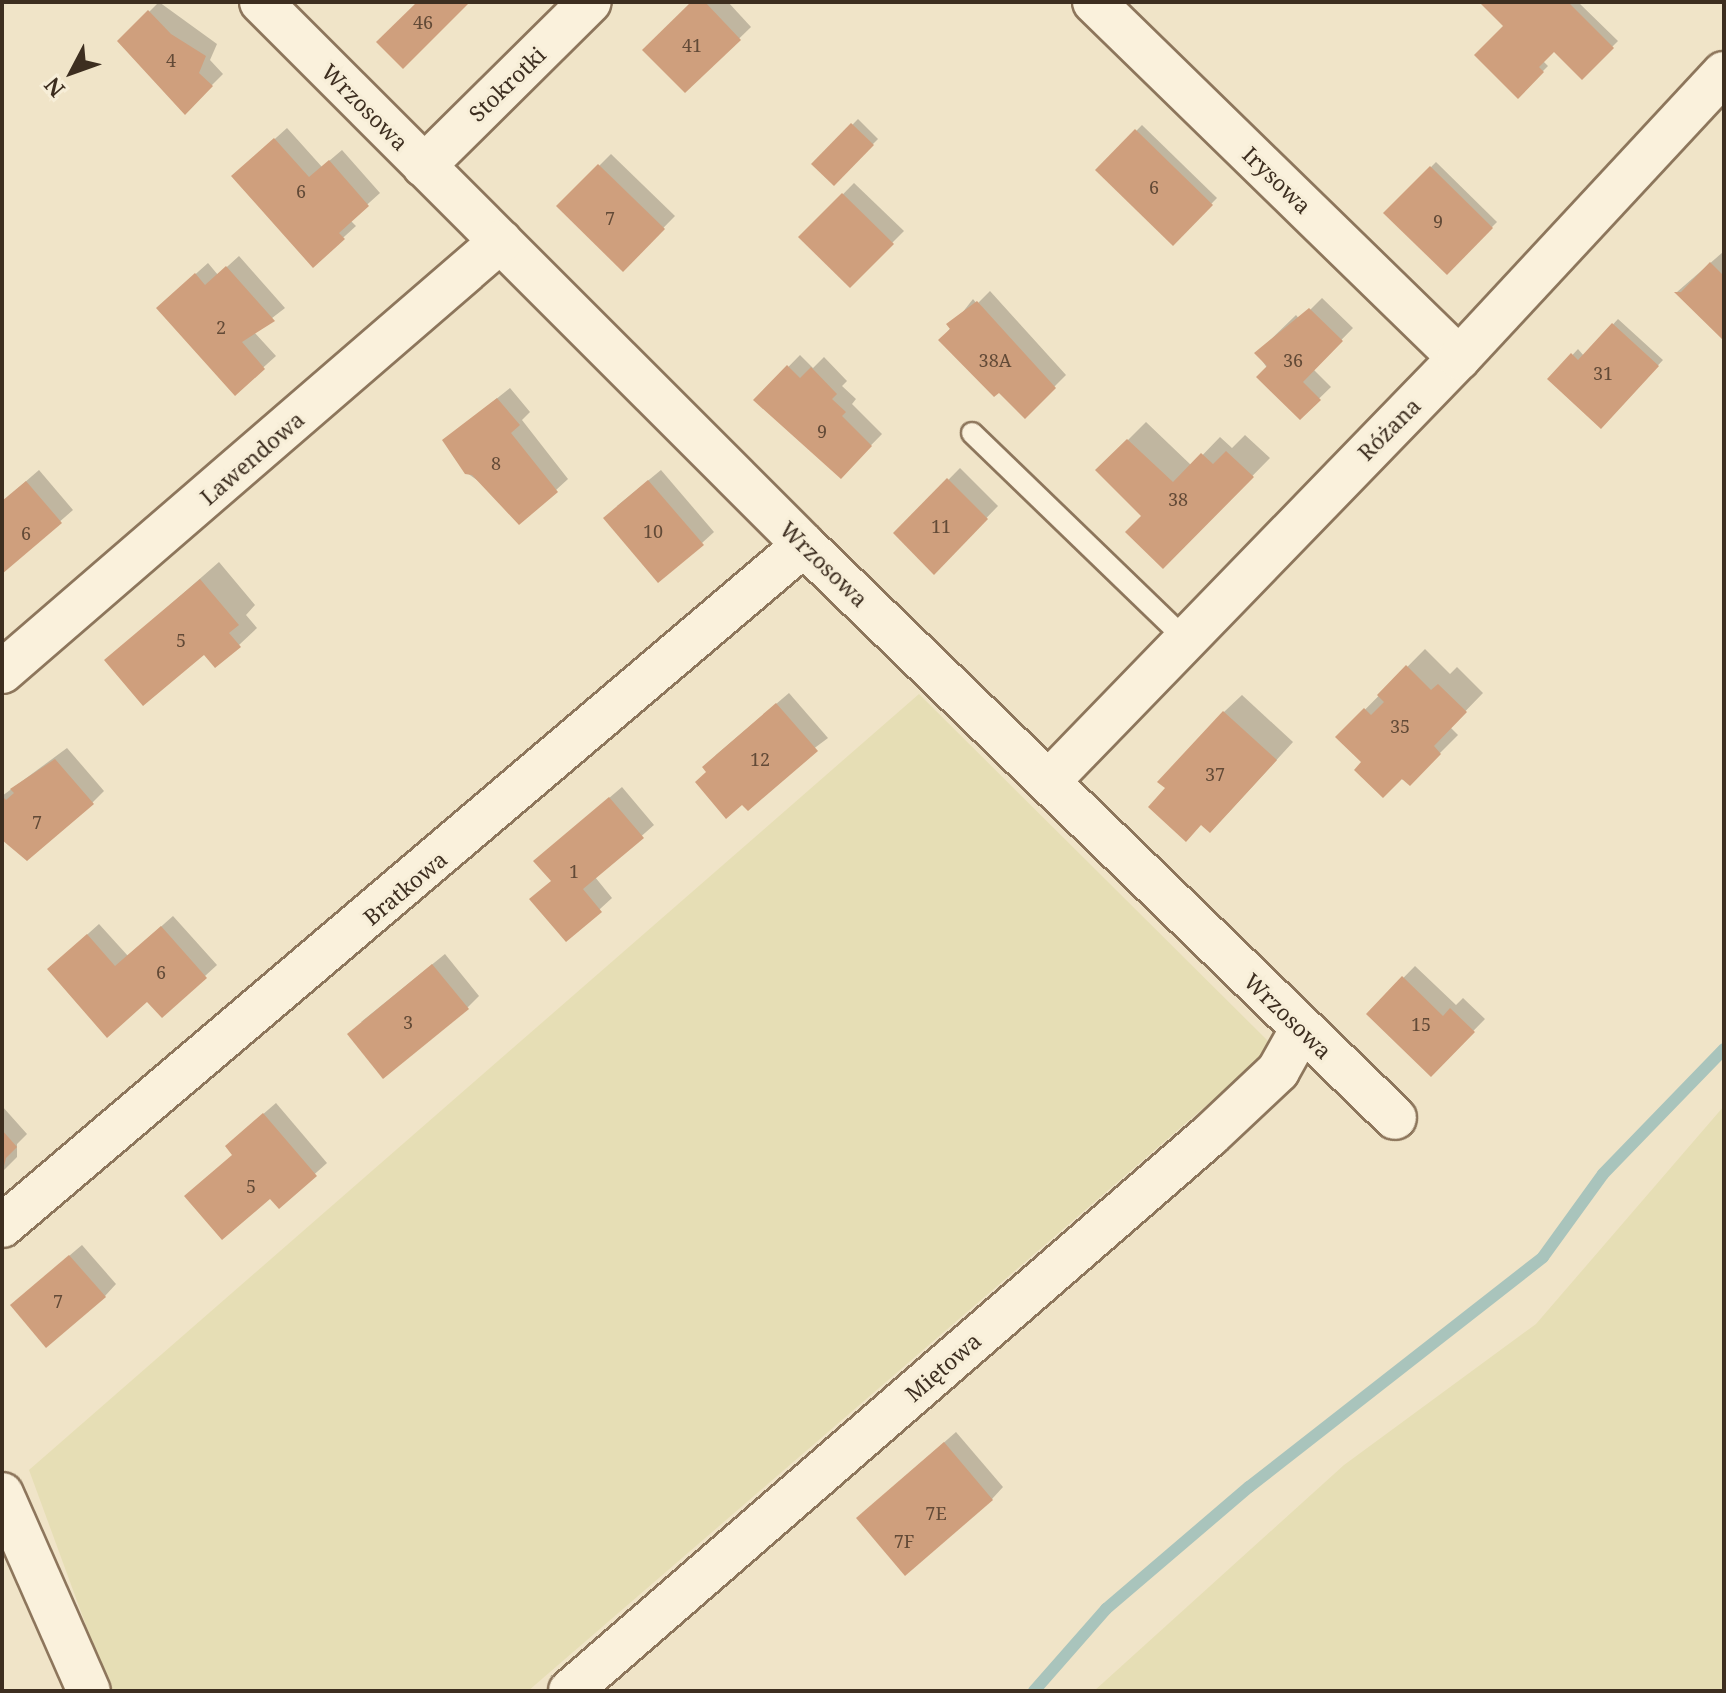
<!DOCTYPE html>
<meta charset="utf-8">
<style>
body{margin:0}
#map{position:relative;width:1726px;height:1693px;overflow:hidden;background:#f0e4c8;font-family:"Noto Serif",serif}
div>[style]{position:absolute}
.farmland>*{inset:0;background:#e6deb5}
.shadow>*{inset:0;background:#0003}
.stream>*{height:12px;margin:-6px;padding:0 6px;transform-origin:6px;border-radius:6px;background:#a9c4bc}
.building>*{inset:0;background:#cf9f7d}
.roads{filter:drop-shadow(2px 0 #8d765c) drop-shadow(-2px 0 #8d765c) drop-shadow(0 2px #8d765c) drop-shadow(0 -2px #8d765c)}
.service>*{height:20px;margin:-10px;padding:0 10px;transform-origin:10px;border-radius:10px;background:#faf1dc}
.minor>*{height:42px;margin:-21px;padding:0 21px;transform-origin:21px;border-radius:21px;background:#faf1dc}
span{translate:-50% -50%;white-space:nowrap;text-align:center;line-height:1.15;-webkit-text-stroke:6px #f7eed8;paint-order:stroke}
.number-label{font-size:18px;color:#624a37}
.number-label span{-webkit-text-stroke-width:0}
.street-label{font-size:22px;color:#3d2e20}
.frame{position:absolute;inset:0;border:4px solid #3d2e20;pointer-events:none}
.north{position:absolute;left:32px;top:32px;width:80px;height:80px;-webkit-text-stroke:6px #f7eed8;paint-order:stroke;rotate:229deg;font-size:22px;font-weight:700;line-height:32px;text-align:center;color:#3d2e20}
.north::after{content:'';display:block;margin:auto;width:28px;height:36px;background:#3d2e20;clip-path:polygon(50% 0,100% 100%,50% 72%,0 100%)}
</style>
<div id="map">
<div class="farmland">
<div style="clip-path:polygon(919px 694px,1268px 1041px,1259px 1060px,528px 1691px,110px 1691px,29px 1470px)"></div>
<div style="clip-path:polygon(1724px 1106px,1724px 1691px,1094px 1691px,1344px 1465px,1536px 1324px)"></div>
</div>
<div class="shadow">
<div style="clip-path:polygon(159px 2px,217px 44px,210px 60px,223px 74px,185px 112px,120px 41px)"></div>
<div style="clip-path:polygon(694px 2px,728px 2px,751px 27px,685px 91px)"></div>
<div style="clip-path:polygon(1482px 2px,1578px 2px,1618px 41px,1582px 77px,1554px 49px,1543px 61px,1548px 66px,1518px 96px,1506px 26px)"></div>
<div style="clip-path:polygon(858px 119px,878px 139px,834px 183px,814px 164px)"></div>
<div style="clip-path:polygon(1142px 125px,1217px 198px,1173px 243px,1098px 170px)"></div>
<div style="clip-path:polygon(287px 128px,322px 167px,342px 150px,380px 193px,350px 220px,356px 226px,313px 265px,246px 165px)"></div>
<div style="clip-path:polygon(611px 154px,675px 216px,623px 269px,559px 206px)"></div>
<div style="clip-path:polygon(1436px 162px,1497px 222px,1447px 272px,1386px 213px)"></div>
<div style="clip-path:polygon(854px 183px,904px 231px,850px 285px,801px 237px)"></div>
<div style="clip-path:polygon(1723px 252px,1724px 253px,1724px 338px,1677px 292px)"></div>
<div style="clip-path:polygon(239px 256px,285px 308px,254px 332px,276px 356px,235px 393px,171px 296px,208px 263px,218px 275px)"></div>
<div style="clip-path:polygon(990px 291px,1066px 375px,1025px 416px,941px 340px,973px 299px,977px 304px)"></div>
<div style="clip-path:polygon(1322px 298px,1353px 328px,1313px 369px,1331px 387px,1300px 417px,1257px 353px,1296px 315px,1300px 320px)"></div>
<div style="clip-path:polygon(1618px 319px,1663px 360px,1601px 426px,1550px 379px,1578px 349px,1584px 356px)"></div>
<div style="clip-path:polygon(800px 355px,813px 368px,824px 357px,847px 381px,842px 386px,856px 399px,852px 404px,882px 434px,841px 476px,756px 400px)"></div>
<div style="clip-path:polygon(510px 388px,530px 412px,522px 420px,568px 479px,556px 490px,491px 490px,467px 473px,445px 440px)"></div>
<div style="clip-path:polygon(1146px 422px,1192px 466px,1220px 437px,1232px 448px,1245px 435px,1270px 458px,1163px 567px,1144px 516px,1098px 470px)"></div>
<div style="clip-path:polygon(960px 468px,998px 506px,934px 572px,896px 533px)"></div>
<div style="clip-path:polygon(39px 470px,73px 510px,2px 572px,2px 502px)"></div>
<div style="clip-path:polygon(661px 470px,714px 532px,702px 543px,617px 506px)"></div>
<div style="clip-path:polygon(219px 562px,255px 605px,246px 615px,257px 628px,239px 645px,107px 660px)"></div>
<div style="clip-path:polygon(1425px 649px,1450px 674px,1457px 667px,1483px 693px,1450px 727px,1458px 735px,1410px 783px,1364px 762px,1338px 737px)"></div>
<div style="clip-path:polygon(789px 693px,828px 738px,742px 802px,708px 772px,716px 755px)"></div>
<div style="clip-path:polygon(1242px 695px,1293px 742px,1228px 813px,1202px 823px,1224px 712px)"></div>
<div style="clip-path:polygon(67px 748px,104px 791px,92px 803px,2px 834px,2px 796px)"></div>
<div style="clip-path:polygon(622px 787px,654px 825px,595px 877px,612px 898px,566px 940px,548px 850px)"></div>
<div style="clip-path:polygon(173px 916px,217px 965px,205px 976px,147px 1000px,61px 958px,99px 924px,128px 956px)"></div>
<div style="clip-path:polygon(445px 954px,479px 996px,467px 1008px,361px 1022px)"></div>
<div style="clip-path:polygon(1415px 966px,1456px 1005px,1463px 998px,1485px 1019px,1431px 1074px,1368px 1014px)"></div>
<div style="clip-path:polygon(276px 1103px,327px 1163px,279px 1206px,234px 1154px,240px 1134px)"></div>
<div style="clip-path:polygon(2px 1106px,27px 1134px,17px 1144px,17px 1157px,2px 1172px)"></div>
<div style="clip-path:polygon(82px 1245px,116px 1284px,105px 1296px,24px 1294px)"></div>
<div style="clip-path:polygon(956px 1432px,1003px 1487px,992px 1499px,870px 1507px)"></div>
</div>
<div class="stream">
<div style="left:1034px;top:1691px;width:109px;rotate:-48.7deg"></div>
<div style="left:1106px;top:1609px;width:188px;rotate:-40.5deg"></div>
<div style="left:1249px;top:1487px;width:373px;rotate:-38deg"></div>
<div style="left:1543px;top:1257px;width:102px;rotate:-54.1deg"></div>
<div style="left:1603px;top:1174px;width:174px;rotate:-45.9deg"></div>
</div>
<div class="building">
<div style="clip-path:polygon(417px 2px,470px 2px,403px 69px,376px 42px)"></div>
<div style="clip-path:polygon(691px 2px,705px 2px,741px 40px,685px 93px,642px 50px)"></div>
<div style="clip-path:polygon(1479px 2px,1568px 2px,1614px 48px,1582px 80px,1554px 52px,1539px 67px,1544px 72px,1518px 99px,1474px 55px,1503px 26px)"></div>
<div style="clip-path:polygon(148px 10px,171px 34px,206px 56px,199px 73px,213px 86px,185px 115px,117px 41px)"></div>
<div style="clip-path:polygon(851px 123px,874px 145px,834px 186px,811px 164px)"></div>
<div style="clip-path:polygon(1135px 129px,1213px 205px,1173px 246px,1095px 170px)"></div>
<div style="clip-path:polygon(274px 138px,309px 177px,329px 160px,369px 206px,339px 233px,345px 239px,313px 268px,231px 176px)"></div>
<div style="clip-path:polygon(598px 164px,665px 229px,623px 272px,556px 206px)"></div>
<div style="clip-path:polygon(1430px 166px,1493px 228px,1447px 275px,1383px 213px)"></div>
<div style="clip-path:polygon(842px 193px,894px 244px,850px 288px,798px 237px)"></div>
<div style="clip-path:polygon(1710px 262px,1724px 276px,1724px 341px,1674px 292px,1681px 292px)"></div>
<div style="clip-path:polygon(226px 266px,275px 321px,242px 342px,265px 369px,235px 396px,156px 308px,195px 273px,205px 285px)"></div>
<div style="clip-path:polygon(977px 301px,1056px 388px,1025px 419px,999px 393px,994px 397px,938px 340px,950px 329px,946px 324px)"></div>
<div style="clip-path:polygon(1309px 308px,1343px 341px,1303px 382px,1321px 400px,1300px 420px,1256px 377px,1267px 366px,1254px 353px)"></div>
<div style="clip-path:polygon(1612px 323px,1659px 366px,1601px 429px,1547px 379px,1571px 353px,1578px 360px)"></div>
<div style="clip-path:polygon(787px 365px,800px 378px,811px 367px,837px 394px,832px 399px,846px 412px,842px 416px,872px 446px,841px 479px,753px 400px)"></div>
<div style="clip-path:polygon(497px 398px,520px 425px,511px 433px,558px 492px,519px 525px,472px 475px,465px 474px,442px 440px)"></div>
<div style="clip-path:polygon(1127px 439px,1173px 482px,1201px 453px,1213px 464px,1226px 451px,1254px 477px,1163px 569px,1125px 532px,1141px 516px,1095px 470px)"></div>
<div style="clip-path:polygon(947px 478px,988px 519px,934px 575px,893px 533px)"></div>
<div style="clip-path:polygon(648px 480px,704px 545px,658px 583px,603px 518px)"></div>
<div style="clip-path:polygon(26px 481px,62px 523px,2px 574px,2px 501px)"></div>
<div style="clip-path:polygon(200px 579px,239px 625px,229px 633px,241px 647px,215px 668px,204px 655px,143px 706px,104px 660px)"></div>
<div style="clip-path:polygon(1406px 665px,1431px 690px,1438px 684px,1467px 712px,1434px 746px,1441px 754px,1410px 786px,1402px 779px,1383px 798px,1354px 770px,1361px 762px,1335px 737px,1364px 708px,1371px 715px,1384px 702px,1377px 695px)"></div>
<div style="clip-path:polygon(776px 703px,818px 751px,748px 811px,742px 805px,726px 819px,695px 782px,706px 772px,702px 767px)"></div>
<div style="clip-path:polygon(1223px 711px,1277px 760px,1210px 833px,1201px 825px,1186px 842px,1148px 807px,1165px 788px,1157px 782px)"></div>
<div style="clip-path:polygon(55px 759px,94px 804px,27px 861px,2px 840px,2px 796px,6px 800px,14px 793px,10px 789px)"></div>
<div style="clip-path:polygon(609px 797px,644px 838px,583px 889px,602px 912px,566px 942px,529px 899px,551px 881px,533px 861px)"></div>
<div style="clip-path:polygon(161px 926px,207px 978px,162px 1018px,147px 1002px,107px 1038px,47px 969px,87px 934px,115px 966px)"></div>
<div style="clip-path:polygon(432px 964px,469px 1009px,383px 1079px,347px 1034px)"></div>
<div style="clip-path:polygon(1402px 976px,1443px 1016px,1450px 1008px,1475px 1032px,1431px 1077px,1366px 1014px)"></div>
<div style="clip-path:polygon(263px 1113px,317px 1176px,279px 1209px,270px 1199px,222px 1240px,184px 1196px,232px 1155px,225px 1146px)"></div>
<div style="clip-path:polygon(2px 1130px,17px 1147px,6px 1158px,2px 1174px)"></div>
<div style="clip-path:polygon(69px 1255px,106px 1297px,46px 1348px,10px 1305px)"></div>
<div style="clip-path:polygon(944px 1442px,993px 1500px,905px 1576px,856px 1518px)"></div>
</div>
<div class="roads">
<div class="service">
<div style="left:972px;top:433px;width:298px;rotate:44deg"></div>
</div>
<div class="minor">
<div style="left:261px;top:2px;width:768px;rotate:45deg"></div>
<div style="left:804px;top:545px;width:823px;rotate:44.11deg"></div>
<div style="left:1094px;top:2px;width:510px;rotate:44.28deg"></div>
<div style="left:424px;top:166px;width:233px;rotate:-44.7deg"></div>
<div style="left:2px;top:672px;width:659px;rotate:-40.82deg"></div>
<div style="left:1050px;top:780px;width:588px;rotate:-45.9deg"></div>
<div style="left:1459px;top:358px;width:389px;rotate:-47.1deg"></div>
<div style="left:2px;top:1226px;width:1052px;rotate:-40.34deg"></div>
<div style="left:2px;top:1494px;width:215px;rotate:66.2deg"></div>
<div style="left:570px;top:1691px;width:846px;rotate:-40.98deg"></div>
<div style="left:1209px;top:1136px;width:95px;rotate:-43.3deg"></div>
<div style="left:1278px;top:1071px;width:47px;rotate:-60.7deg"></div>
</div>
</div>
<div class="number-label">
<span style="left:423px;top:22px">46</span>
<span style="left:692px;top:45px">41</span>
<span style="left:171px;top:60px">4</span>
<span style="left:1154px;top:187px">6</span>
<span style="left:301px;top:191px">6</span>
<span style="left:610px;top:218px">7</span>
<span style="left:1438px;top:221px">9</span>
<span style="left:221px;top:327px">2</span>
<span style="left:995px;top:360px">38A</span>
<span style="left:1293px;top:360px">36</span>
<span style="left:1603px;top:373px">31</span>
<span style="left:822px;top:431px">9</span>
<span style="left:496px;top:463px">8</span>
<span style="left:1178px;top:499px">38</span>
<span style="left:941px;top:526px">11</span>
<span style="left:653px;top:531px">10</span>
<span style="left:26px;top:533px">6</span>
<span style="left:181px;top:640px">5</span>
<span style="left:1400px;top:726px">35</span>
<span style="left:760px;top:759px">12</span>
<span style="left:1215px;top:774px">37</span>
<span style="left:37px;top:822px">7</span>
<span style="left:574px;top:871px">1</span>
<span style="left:161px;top:972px">6</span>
<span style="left:408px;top:1022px">3</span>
<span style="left:1421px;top:1024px">15</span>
<span style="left:251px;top:1186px">5</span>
<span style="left:58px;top:1301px">7</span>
<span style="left:936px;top:1513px">7E</span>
<span style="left:904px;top:1541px">7F</span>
</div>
<div class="street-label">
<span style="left:507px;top:84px;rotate:-44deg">Stokrotki</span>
<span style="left:365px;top:107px;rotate:45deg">Wrzosowa</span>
<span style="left:1277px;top:180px;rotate:44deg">Irysowa</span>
<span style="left:1389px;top:429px;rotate:-45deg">Różana</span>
<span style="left:252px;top:458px;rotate:-41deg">Lawendowa</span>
<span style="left:824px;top:564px;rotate:44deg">Wrzosowa</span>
<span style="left:405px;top:888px;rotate:-40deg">Bratkowa</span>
<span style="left:1288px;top:1016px;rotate:44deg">Wrzosowa</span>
<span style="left:943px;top:1367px;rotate:-41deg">Miętowa</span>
</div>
<div class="frame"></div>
<div class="north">N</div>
</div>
